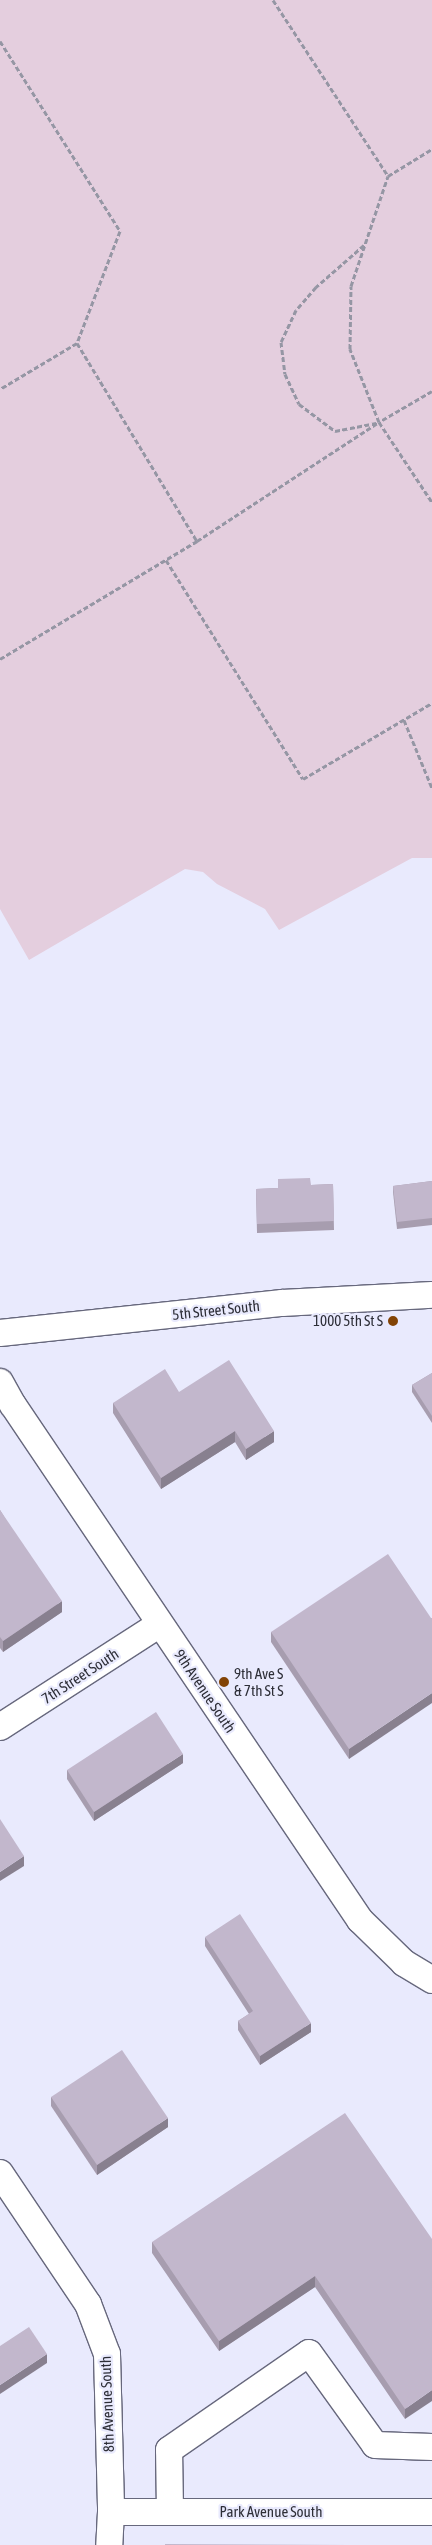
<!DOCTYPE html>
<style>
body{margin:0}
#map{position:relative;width:432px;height:2545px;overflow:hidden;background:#e9eafd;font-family:"Asap Condensed",sans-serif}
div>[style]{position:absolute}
.green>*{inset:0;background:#e4cede}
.path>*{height:3px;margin-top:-1.5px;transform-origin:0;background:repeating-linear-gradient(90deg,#9596a4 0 5px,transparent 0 7.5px)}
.roads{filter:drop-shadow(1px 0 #67687d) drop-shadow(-1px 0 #67687d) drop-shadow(0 1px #67687d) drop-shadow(0 -1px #67687d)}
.minor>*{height:26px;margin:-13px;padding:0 13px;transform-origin:13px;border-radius:13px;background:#fff}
.wall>*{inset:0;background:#a79daf}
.shaded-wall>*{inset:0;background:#88808f}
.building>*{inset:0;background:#c2b7cc}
.dots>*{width:14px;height:14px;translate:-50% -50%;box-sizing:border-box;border:2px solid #e9eafd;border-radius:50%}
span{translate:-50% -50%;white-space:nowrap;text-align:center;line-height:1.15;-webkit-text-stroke:4.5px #e9eafd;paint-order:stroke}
.street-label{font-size:15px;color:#2d2e37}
.poi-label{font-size:15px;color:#2d2e37}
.right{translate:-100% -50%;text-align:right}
.left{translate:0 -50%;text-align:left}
</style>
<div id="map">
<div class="green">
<div style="clip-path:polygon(0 0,432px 0,432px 858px,412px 858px,279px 930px,265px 909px,217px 884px,203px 872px,185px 869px,29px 960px,0 909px)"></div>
</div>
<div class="path">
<div style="left:273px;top:0;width:210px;rotate:56.8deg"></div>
<div style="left:388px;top:176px;width:52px;rotate:-31.5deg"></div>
<div style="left:0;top:41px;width:225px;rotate:57.7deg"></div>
<div style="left:120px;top:231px;width:120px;rotate:111deg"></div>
<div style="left:77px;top:343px;width:90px;rotate:149.1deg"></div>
<div style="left:364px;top:245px;width:64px;rotate:138.8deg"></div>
<div style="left:316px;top:287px;width:30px;rotate:131deg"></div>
<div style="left:296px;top:310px;width:35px;rotate:115deg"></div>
<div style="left:281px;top:342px;width:32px;rotate:83deg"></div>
<div style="left:285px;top:374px;width:33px;rotate:65deg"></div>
<div style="left:299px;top:404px;width:45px;rotate:36.9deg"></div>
<div style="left:335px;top:431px;width:42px;rotate:-11deg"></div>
<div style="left:77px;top:343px;width:232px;rotate:58.8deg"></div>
<div style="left:432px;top:391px;width:61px;rotate:149.7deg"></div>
<div style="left:379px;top:422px;width:96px;rotate:56.5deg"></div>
<div style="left:166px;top:560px;width:258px;rotate:58deg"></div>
<div style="left:303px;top:779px;width:150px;rotate:-30.5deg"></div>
<div style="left:0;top:659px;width:230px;rotate:-30.9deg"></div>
<div style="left:197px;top:541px;width:217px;rotate:-33.2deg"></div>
<div style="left:379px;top:422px;width:79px;rotate:-111.7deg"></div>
<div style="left:350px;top:349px;width:63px;rotate:-89.1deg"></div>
<div style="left:351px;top:286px;width:116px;rotate:-71.4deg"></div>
<div style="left:404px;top:720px;width:74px;rotate:67.6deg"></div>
</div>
<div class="roads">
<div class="minor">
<div style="left:0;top:1333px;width:284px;rotate:-6.1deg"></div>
<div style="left:282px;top:1303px;width:150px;rotate:-3.1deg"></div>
<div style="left:0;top:1382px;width:26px;rotate:61deg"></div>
<div style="left:13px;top:1405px;width:621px;rotate:56.03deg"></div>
<div style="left:360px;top:1920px;width:62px;rotate:44.3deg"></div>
<div style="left:404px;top:1963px;width:33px;rotate:31deg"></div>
<div style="left:0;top:1727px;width:190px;rotate:-32.8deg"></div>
<div style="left:0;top:2173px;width:158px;rotate:56.1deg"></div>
<div style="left:88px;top:2304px;width:53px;rotate:69.2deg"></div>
<div style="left:107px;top:2354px;width:158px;rotate:88.5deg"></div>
<div style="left:111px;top:2512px;width:33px;rotate:93deg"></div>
<div style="left:170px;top:2511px;width:61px;rotate:-90.9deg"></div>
<div style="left:169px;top:2450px;width:170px;rotate:-34.7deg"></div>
<div style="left:309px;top:2353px;width:113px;rotate:54.3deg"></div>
<div style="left:375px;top:2445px;width:57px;rotate:2deg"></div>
<div style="left:111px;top:2512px;width:321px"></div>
</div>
</div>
<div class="wall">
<div style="clip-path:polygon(432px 1181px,432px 1225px,397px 1229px,393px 1192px,393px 1186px)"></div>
<div style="clip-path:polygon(333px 1184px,334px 1230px,257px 1233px,256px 1189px,278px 1188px,311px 1185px)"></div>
<div style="clip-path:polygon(432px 1373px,432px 1423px,412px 1392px,412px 1385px)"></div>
<div style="clip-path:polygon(179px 1392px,274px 1442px,246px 1460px,235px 1442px,161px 1489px,113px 1413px,113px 1403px)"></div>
<div style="clip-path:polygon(0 1510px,62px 1612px,3px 1652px,0 1648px)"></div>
<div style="clip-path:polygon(431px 1618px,349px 1759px,271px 1642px,271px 1632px)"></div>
<div style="clip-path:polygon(183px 1763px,94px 1821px,67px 1779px,67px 1770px)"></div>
<div style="clip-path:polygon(205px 1937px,311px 2032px,260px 2065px,238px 2030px,238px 2021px,249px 2014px,205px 1946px)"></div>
<div style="clip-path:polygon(51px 2097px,168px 2127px,97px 2175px,51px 2106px)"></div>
<div style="clip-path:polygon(432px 2239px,405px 2419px,315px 2287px,219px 2351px,152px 2253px,152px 2242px)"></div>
</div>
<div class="shaded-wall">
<div style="clip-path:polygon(235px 1431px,235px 1442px,161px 1489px,161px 1478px)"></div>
<div style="clip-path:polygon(274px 1431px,274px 1442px,246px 1460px,246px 1449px)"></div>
<div style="clip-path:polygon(62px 1601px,62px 1612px,3px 1652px,3px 1641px)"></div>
<div style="clip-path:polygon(432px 1693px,432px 1703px,349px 1759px,349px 1749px)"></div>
<div style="clip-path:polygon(183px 1754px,183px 1763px,94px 1821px,94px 1812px)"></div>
<div style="clip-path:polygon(24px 1856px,24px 1866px,0 1881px,0 1872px)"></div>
<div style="clip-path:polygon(311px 2023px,311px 2032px,260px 2065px,260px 2056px)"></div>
<div style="clip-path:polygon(168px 2118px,168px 2127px,97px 2175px,97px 2165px)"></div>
<div style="clip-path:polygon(315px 2276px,315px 2287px,219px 2351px,219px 2341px)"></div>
<div style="clip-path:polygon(47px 2354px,47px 2363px,0 2394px,0 2385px)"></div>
<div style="clip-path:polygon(432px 2390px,432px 2401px,405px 2419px,405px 2409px)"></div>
</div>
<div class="building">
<div style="clip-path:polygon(310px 1178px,311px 1185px,333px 1184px,334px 1221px,257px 1224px,256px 1189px,278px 1188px,278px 1179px)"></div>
<div style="clip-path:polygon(432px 1181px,432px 1218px,397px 1222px,393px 1186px)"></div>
<div style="clip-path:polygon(229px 1360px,274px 1431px,246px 1449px,235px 1431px,161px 1478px,113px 1403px,165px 1369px,179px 1392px)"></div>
<div style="clip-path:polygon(432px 1373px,432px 1416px,412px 1385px)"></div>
<div style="clip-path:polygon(0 1510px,62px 1601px,3px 1641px,0 1637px)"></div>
<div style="clip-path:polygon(388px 1554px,431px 1618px,432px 1618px,432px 1693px,349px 1749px,271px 1632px)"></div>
<div style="clip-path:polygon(156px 1712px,183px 1754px,94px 1812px,67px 1770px)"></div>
<div style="clip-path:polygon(0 1819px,24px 1856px,0 1872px)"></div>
<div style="clip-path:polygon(240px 1914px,311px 2023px,260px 2056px,238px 2021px,253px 2011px,205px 1937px)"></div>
<div style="clip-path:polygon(122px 2050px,168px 2118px,97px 2165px,51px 2097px)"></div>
<div style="clip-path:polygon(345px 2113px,432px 2239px,432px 2390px,405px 2409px,315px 2276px,219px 2341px,152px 2242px)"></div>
<div style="clip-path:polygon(29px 2327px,47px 2354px,0 2385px,0 2346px)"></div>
<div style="clip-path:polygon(165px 2544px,349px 2545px,165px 2545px)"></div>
</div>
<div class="dots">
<div style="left:393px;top:1321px;background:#824305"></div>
<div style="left:224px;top:1682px;background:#824305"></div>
</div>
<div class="street-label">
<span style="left:216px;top:1310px;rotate:-6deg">5th Street South</span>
<span style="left:80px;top:1676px;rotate:-33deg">7th Street South</span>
<span style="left:205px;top:1691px;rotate:56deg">9th Avenue South</span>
<span style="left:107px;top:2404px;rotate:-92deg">8th Avenue South</span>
<span style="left:271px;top:2512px">Park Avenue South</span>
</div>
<div class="poi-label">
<span class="right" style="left:383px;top:1321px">1000 5th St S</span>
<span class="left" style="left:234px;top:1682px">9th Ave S<br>&amp; 7th St S</span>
</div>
</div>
